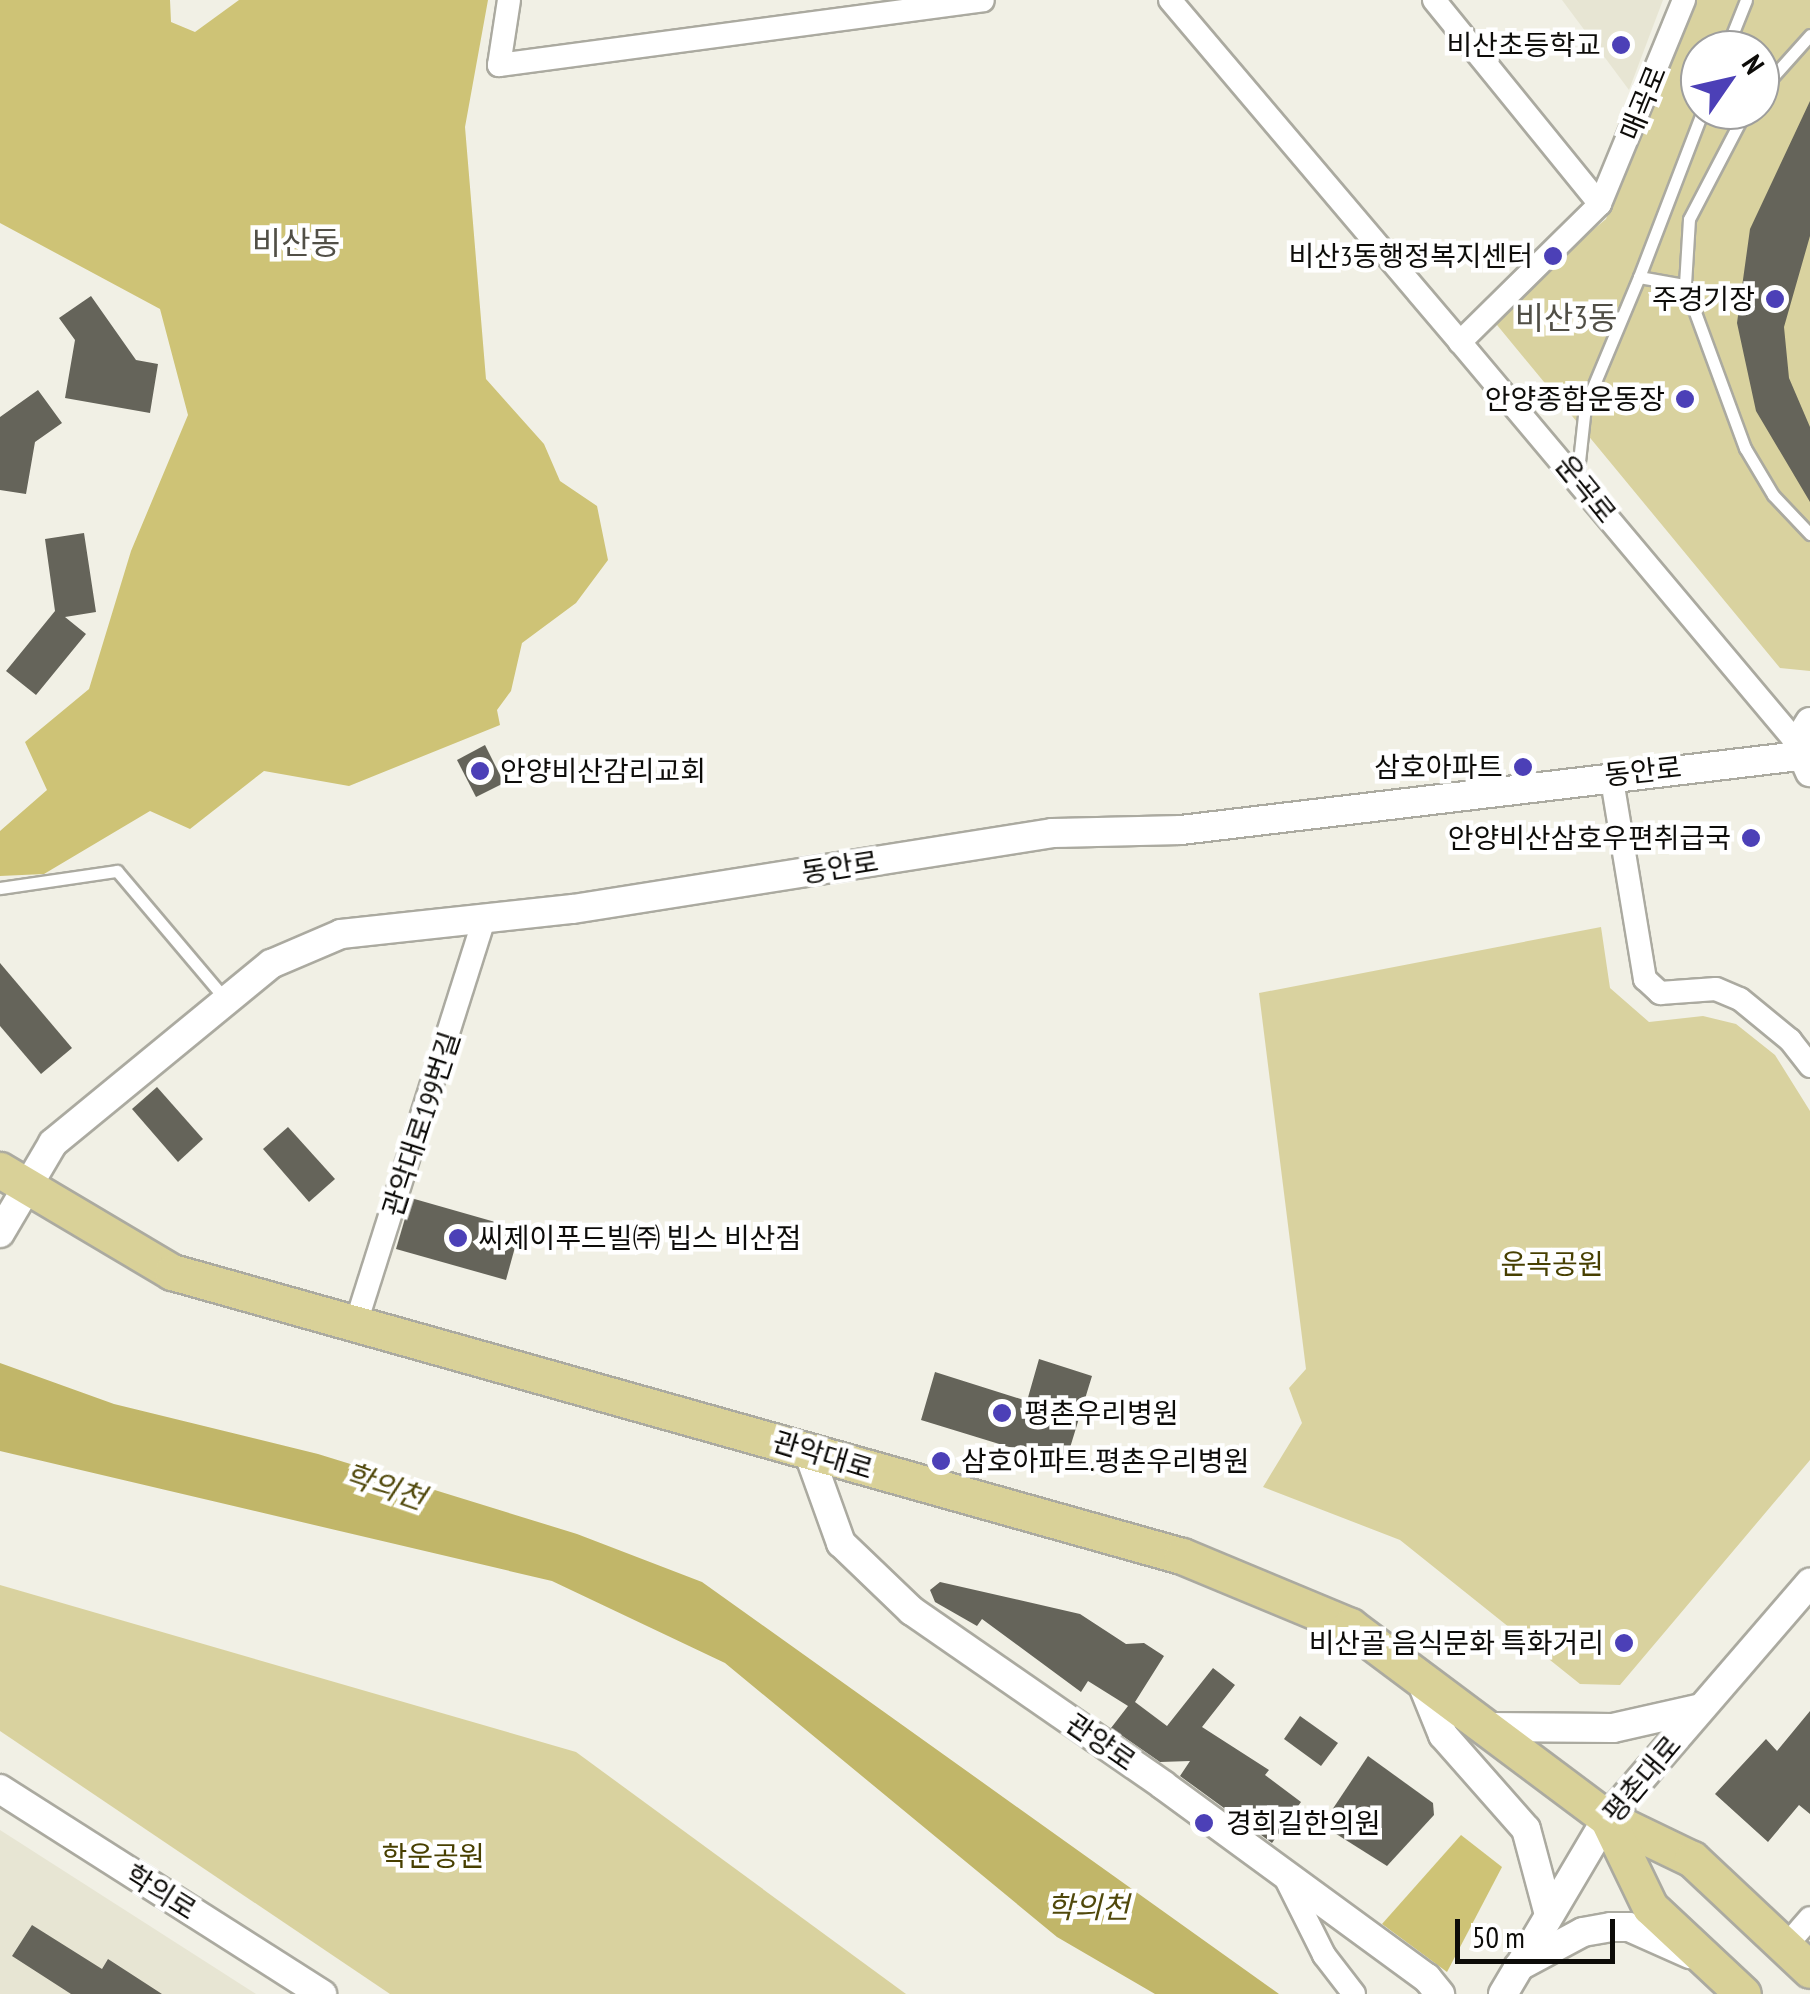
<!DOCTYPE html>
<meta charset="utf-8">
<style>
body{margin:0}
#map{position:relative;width:1810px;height:1994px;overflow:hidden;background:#f1f0e5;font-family:"PT Sans Narrow","Noto Sans KR",sans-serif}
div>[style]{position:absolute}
.built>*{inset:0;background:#e7e5d3}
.green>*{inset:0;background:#d9d29f}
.forest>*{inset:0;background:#cec376}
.water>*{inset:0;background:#c1b669}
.building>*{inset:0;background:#65645a}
.roads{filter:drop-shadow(2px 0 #abaaa0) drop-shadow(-2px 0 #abaaa0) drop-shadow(0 2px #abaaa0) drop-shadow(0 -2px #abaaa0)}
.service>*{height:11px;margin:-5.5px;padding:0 5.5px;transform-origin:5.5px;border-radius:5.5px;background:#fff}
.minor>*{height:22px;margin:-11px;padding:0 11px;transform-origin:11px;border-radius:11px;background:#fff}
.tertiary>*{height:28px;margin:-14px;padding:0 14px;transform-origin:14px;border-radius:14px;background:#fff}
.primary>*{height:35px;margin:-17.5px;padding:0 17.5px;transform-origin:17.5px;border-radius:17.5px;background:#d9d198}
.dots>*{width:28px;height:28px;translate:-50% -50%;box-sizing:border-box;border:5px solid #fff;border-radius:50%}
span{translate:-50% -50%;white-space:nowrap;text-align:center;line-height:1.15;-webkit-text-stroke:9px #fff;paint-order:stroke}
.poi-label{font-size:28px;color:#0d0c09}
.right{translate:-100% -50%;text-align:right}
.left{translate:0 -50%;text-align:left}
.street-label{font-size:28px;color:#0d0c09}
.park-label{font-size:28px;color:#473f00}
.water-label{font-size:30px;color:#50480b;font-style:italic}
.quarter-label{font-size:32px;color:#514f46}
.north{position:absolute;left:1680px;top:30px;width:100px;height:100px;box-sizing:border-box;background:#fff;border:2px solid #9e9e9d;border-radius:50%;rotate:56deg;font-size:28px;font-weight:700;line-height:40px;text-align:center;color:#0d0c09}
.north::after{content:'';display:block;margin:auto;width:35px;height:45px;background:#4c40b7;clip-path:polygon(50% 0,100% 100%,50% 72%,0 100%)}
.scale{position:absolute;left:1455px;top:1919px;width:160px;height:45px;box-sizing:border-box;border:5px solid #0d0c09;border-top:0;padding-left:12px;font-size:30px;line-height:35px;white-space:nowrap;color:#0d0c09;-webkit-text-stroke:8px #fff;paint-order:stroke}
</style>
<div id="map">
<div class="built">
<div style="clip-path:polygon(1562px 0,1663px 0,1629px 90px)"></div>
<div style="clip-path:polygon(0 1830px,256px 1994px,0 1994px)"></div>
</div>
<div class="green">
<div style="clip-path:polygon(evenodd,1693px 0,1810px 0,1810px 671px,1780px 668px,1497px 325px,1497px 309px,1606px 219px,1693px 0,1700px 50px,1760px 50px,1760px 110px,1700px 110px,1700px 50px)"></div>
<div style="clip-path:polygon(1601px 927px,1610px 988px,1649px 1022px,1703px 1016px,1736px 1024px,1775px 1055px,1810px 1111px,1810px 1460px,1620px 1685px,1580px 1684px,1400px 1540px,1263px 1487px,1302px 1423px,1289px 1388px,1306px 1369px,1259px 993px)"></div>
<div style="clip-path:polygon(0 1585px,576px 1752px,906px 1994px,390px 1994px,0 1731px)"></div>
</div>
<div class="forest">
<div style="clip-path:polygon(0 0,170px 0,171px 22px,195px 32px,239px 0,488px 0,465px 127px,486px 379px,544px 444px,560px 481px,597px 506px,608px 560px,576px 603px,522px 643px,511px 691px,497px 710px,500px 725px,349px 786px,264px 771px,190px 829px,150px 811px,44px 874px,0 876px,0 831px,47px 790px,25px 742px,89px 689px,131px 551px,188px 415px,160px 309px,0 223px)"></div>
<div style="clip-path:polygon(1461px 1835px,1502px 1867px,1447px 1972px,1382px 1924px)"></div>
</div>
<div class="water">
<div style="clip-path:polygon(0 1363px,114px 1404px,318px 1454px,577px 1534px,702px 1582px,1279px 1994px,1155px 1994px,1057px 1937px,725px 1663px,552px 1581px,0 1451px)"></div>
</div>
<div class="building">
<div style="clip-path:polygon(1810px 101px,1810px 236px,1784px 327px,1789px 378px,1810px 427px,1810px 502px,1756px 411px,1737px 323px,1750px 229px)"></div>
<div style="clip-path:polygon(91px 296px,136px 360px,158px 364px,150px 413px,65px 398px,75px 340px,59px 318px)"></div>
<div style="clip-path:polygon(38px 390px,62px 423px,35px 442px,26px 494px,0 490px,0 417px)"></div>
<div style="clip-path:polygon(84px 533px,96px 612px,65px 617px,86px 634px,36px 695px,6px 671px,55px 611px,45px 539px)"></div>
<div style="clip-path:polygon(485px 745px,504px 783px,476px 797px,457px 760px)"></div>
<div style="clip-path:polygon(0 963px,72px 1048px,41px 1074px,0 1026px)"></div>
<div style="clip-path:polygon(157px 1087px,203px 1139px,178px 1162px,132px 1109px)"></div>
<div style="clip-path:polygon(288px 1127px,335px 1179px,309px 1202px,263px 1149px)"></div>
<div style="clip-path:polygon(411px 1198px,520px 1229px,506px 1280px,396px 1249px)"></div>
<div style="clip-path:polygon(1039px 1359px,1092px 1376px,1065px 1464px,921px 1420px,935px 1372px,1027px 1401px)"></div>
<div style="clip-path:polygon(940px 1582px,1080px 1614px,1126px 1644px,1144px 1643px,1164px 1656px,1135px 1702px,1167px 1726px,1213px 1668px,1235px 1685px,1202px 1727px,1269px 1770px,1265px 1775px,1301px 1802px,1272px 1843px,1180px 1776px,1190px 1761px,1160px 1762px,1111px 1728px,1128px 1706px,1088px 1681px,1081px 1692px,982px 1619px,977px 1626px,935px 1602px,930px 1590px)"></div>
<div style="clip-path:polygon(1810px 1711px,1810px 1814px,1799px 1805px,1768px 1842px,1715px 1794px,1766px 1739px,1777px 1751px)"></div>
<div style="clip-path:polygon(1300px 1716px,1338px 1743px,1321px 1766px,1284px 1739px)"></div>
<div style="clip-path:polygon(1368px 1756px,1433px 1803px,1434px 1815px,1387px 1866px,1322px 1825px)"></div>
<div style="clip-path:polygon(32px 1925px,102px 1969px,108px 1959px,162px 1994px,71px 1994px,12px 1956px)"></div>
</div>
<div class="roads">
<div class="service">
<div style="left:1726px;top:50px;width:54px;rotate:-68.2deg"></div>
<div style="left:1760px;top:91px;width:75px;rotate:-48.2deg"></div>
<div style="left:1746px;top:110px;width:123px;rotate:117.6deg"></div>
<div style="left:1689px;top:219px;width:66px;rotate:93.5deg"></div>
<div style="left:1685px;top:285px;width:174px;rotate:69.8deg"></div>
<div style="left:1745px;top:448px;width:55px;rotate:59.2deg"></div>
<div style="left:1773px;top:495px;width:54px;rotate:46.5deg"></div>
<div style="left:1639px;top:277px;width:179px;rotate:-69deg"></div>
<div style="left:1577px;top:480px;width:74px;rotate:-83.8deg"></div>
<div style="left:1585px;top:406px;width:140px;rotate:-67.3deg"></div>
<div style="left:1639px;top:277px;width:47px;rotate:9.9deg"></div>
<div style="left:0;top:888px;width:118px;rotate:-8.3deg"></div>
<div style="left:117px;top:871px;width:169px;rotate:49.8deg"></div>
</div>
<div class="minor">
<div style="left:509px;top:0;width:66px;rotate:98.7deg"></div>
<div style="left:499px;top:65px;width:488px;rotate:-7.6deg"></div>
<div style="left:1170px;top:0;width:448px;rotate:49.7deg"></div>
<div style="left:1434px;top:0;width:263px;rotate:50.9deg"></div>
<div style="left:1684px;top:0;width:221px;rotate:112.4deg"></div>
<div style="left:1600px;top:204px;width:197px;rotate:135.4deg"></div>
<div style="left:1460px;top:342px;width:524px;rotate:49.96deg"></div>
<div style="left:1611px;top:774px;width:208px;rotate:80.6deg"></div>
<div style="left:1645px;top:979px;width:21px;rotate:43deg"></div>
<div style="left:1660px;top:993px;width:56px;rotate:-4.1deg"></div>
<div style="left:1716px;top:989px;width:26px;rotate:23deg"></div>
<div style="left:1740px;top:999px;width:65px;rotate:39.4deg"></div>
<div style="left:1790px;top:1040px;width:33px;rotate:52deg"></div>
<div style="left:355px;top:1326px;width:426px;rotate:-72.4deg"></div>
<div style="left:1283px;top:1873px;width:92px;rotate:63.4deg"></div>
<div style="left:1324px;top:1955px;width:49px;rotate:52.4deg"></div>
<div style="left:1785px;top:1947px;width:38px;rotate:-49deg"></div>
</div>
<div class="tertiary">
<div style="left:1810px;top:722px;width:25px;rotate:122deg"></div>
<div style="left:1797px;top:743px;width:32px;rotate:66deg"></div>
<div style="left:0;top:1233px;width:104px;rotate:-59.5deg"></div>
<div style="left:53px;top:1143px;width:282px;rotate:-39.4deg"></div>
<div style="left:271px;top:964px;width:76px;rotate:-23.2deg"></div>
<div style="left:341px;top:934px;width:233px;rotate:-6.2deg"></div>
<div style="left:573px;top:909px;width:485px;rotate:-9deg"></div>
<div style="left:1052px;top:833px;width:129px;rotate:-1.3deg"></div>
<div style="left:1181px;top:830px;width:622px;rotate:-6.83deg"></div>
<div style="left:809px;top:1454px;width:95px;rotate:70.2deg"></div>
<div style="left:841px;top:1543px;width:98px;rotate:43.8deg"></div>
<div style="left:912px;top:1611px;width:305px;rotate:34.7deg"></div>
<div style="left:1163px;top:1785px;width:327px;rotate:36.2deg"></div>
<div style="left:1427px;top:1978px;width:21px;rotate:51deg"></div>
<div style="left:1419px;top:1676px;width:64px;rotate:67.9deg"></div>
<div style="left:1443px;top:1735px;width:125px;rotate:48.6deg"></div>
<div style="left:1526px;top:1829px;width:89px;rotate:75deg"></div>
<div style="left:1488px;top:1727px;width:125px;rotate:0.5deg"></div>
<div style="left:1613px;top:1728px;width:90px;rotate:-12.8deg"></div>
<div style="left:0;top:1789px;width:382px;rotate:32.5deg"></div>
<div style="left:1518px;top:1967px;width:74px;rotate:-28.3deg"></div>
<div style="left:1583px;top:1932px;width:28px;rotate:-10deg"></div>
<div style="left:1611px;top:1927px;width:18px"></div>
<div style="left:1629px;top:1927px;width:67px;rotate:23.9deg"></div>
<div style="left:1503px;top:1994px;width:204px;rotate:-59.4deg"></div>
<div style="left:1607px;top:1818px;width:311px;rotate:-49.2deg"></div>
</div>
<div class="primary">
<div style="left:0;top:1170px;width:200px;rotate:30.7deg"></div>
<div style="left:172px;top:1272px;width:1049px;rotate:15.71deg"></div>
<div style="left:1182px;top:1556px;width:182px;rotate:22.6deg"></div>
<div style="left:1350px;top:1626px;width:321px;rotate:36.8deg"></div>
<div style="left:1607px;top:1818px;width:94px;rotate:25.8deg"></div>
<div style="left:1692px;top:1859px;width:162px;rotate:43.2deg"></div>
<div style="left:1607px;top:1818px;width:99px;rotate:64.2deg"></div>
<div style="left:1650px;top:1907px;width:127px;rotate:43.1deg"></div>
</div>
</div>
<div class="dots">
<div style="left:1621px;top:45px;background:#4c40b7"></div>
<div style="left:1553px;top:256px;background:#4c40b7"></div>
<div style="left:1775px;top:299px;background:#4c40b7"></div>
<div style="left:1685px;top:399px;background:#4c40b7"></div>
<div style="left:1523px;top:767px;background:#4c40b7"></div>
<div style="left:480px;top:771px;background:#4c40b7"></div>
<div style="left:1751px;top:838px;background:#4c40b7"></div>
<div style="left:458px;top:1238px;background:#4c40b7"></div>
<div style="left:1002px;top:1413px;background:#4c40b7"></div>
<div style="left:941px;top:1461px;background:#4c40b7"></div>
<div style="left:1624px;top:1643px;background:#4c40b7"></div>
<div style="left:1204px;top:1823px;background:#4c40b7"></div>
</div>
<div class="poi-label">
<span class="right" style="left:1601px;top:45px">비산초등학교</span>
<span class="right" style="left:1533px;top:256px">비산3동행정복지센터</span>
<span class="right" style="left:1755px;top:299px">주경기장</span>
<span class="right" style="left:1665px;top:399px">안양종합운동장</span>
<span class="right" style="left:1503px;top:767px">삼호아파트</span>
<span class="left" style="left:500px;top:771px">안양비산감리교회</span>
<span class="right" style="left:1731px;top:838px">안양비산삼호우편취급국</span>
<span class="left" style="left:478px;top:1238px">씨제이푸드빌㈜ 빕스 비산점</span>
<span class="left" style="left:1024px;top:1413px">평촌우리병원</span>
<span class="left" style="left:961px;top:1461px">삼호아파트.평촌우리병원</span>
<span class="right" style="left:1604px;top:1643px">비산골 음식문화 특화거리</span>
<span class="left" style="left:1226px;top:1823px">경희길한의원</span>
</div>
<div class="street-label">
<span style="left:1643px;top:103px;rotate:-68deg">매곡로</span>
<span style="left:1586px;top:489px;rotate:51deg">운곡로</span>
<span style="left:1643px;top:771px;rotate:-6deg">동안로</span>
<span style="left:840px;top:867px;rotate:-9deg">동안로</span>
<span style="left:421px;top:1124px;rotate:-72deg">관악대로199번길</span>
<span style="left:823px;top:1455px;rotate:17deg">관악대로</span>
<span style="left:1101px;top:1742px;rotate:35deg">관양로</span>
<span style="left:1642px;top:1779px;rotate:-50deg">평촌대로</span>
<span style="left:161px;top:1892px;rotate:32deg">학의로</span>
</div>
<div class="park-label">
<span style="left:1552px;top:1264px">운곡공원</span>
<span style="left:433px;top:1856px">학운공원</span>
</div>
<div class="water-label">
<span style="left:385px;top:1486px;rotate:19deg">학의천</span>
<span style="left:1088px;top:1907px">학의천</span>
</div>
<div class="quarter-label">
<span style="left:296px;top:242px">비산동</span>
<span style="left:1566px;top:317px">비산3동</span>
</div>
<div class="north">N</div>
<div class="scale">50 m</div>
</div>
